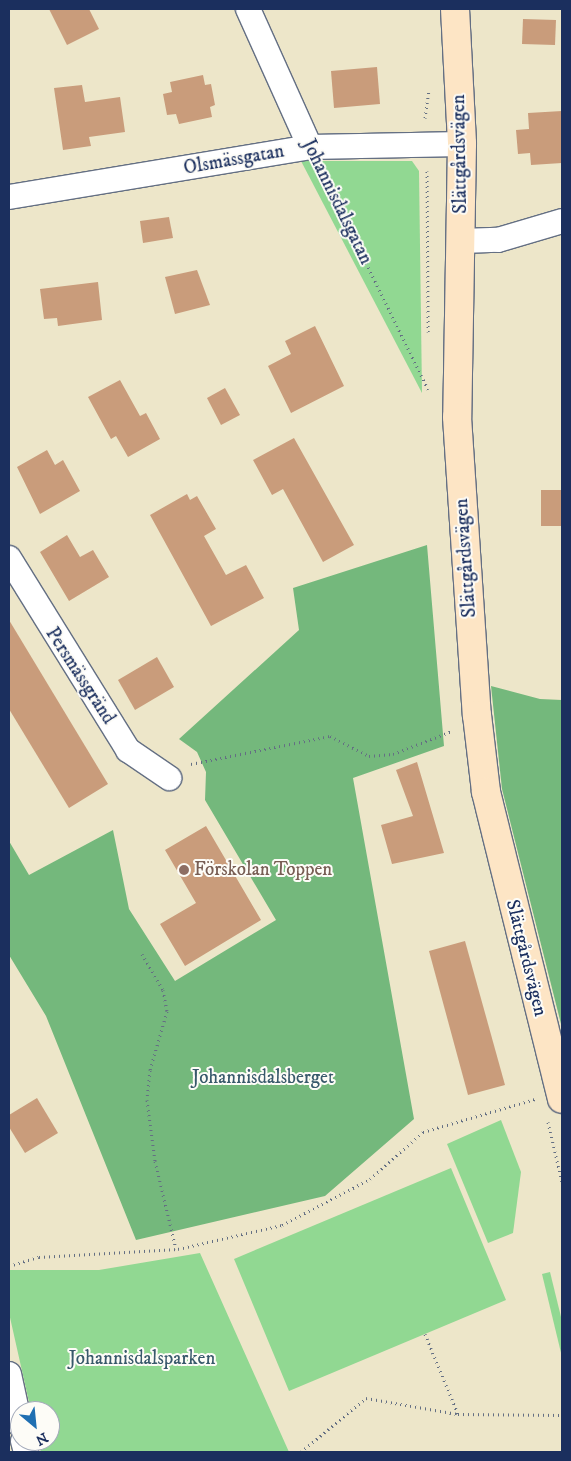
<!DOCTYPE html>
<meta charset="utf-8">
<style>
body{margin:0}
#map{position:relative;width:571px;height:1461px;overflow:hidden;background:#ede6c9;font-family:"IM FELL DW Pica",serif}
div>[style]{position:absolute}
.green>*{inset:0;background:#91d892}
.forest>*{inset:0;background:#74b87c}
.building>*{inset:0;background:#c99c7b}
.path>*{height:3px;margin-top:-1.5px;transform-origin:0;background:repeating-linear-gradient(90deg,#646f83 0 1px,transparent 0 5px)}
.roads{filter:drop-shadow(1px 0 #646f83) drop-shadow(-1px 0 #646f83) drop-shadow(0 1px #646f83) drop-shadow(0 -1px #646f83)}
.street>*{height:24px;margin:-12px;padding:0 12px;transform-origin:12px;border-radius:12px;background:#fff}
.secondary>*{height:28px;margin:-14px;padding:0 14px;transform-origin:14px;border-radius:14px;background:#fde5c5}
.dots>*{width:14px;height:14px;translate:-50% -50%;box-sizing:border-box;border:2px solid #fdfcf7;border-radius:50%}
span{translate:-50% -50%;white-space:nowrap;text-align:center;line-height:1.15;-webkit-text-stroke:4px #fdfcf7;paint-order:stroke}
.street-label{font-size:19px;color:#1b2f5e}
.education-label{font-size:19px;color:#785e54}
.left{translate:0 -50%;text-align:left}
.park-label{font-size:19px;color:#38596b}
.frame{position:absolute;inset:0;border:10px solid #1b2f5e;pointer-events:none}
.north{position:absolute;left:10px;top:1401px;width:50px;height:50px;box-sizing:border-box;background:#fdfcf7;border:1px solid #a3aaba;border-radius:50%;rotate:152deg;font-size:14px;font-weight:700;line-height:20px;text-align:center;color:#1b2f5e}
.north::after{content:'';display:block;margin:auto;width:18px;height:22px;background:#1f6fb2;clip-path:polygon(50% 0,100% 100%,50% 72%,0 100%)}
</style>
<div id="map">
<div class="green">
<div style="clip-path:polygon(301px 161px,412px 161px,419px 171px,422px 393px)"></div>
<div style="clip-path:polygon(501px 1120px,521px 1172px,513px 1233px,488px 1243px,447px 1144px)"></div>
<div style="clip-path:polygon(451px 1168px,506px 1300px,289px 1391px,234px 1259px)"></div>
<div style="clip-path:polygon(200px 1253px,289px 1452px,41px 1452px,38px 1441px,50px 1441px,50px 1411px,31px 1411px,9px 1313px,9px 1270px,99px 1270px)"></div>
<div style="clip-path:polygon(550px 1272px,562px 1321px,562px 1357px,542px 1274px)"></div>
</div>
<div class="forest">
<div style="clip-path:polygon(427px 545px,444px 746px,353px 778px,414px 1119px,325px 1196px,136px 1240px,46px 1016px,9px 955px,9px 841px,29px 875px,113px 830px,129px 909px,175px 981px,276px 920px,205px 800px,206px 772px,197px 752px,179px 739px,299px 630px,293px 588px)"></div>
<div style="clip-path:polygon(491px 686px,540px 699px,562px 700px,562px 1028px,502px 789px)"></div>
</div>
<div class="building">
<div style="clip-path:polygon(49px 9px,89px 9px,99px 29px,67px 45px)"></div>
<div style="clip-path:polygon(523px 19px,556px 20px,555px 45px,522px 44px)"></div>
<div style="clip-path:polygon(377px 67px,380px 104px,334px 108px,331px 71px)"></div>
<div style="clip-path:polygon(203px 75px,205px 85px,211px 84px,215px 105px,210px 107px,212px 117px,179px 124px,176px 114px,167px 115px,163px 94px,172px 92px,170px 82px)"></div>
<div style="clip-path:polygon(82px 85px,85px 102px,120px 97px,125px 132px,89px 137px,91px 146px,63px 150px,54px 88px)"></div>
<div style="clip-path:polygon(562px 111px,562px 163px,531px 165px,530px 153px,518px 154px,516px 130px,529px 129px,528px 113px)"></div>
<div style="clip-path:polygon(169px 217px,173px 238px,143px 243px,140px 221px)"></div>
<div style="clip-path:polygon(197px 270px,210px 305px,175px 314px,165px 277px)"></div>
<div style="clip-path:polygon(98px 282px,102px 320px,58px 326px,57px 318px,44px 319px,40px 289px)"></div>
<div style="clip-path:polygon(315px 326px,344px 386px,291px 413px,268px 366px,291px 354px,285px 341px)"></div>
<div style="clip-path:polygon(120px 380px,140px 416px,146px 413px,160px 439px,128px 457px,116px 436px,111px 439px,88px 397px)"></div>
<div style="clip-path:polygon(225px 388px,240px 415px,221px 425px,207px 398px)"></div>
<div style="clip-path:polygon(294px 438px,354px 545px,323px 562px,283px 489px,272px 495px,253px 460px)"></div>
<div style="clip-path:polygon(47px 450px,55px 465px,63px 460px,80px 491px,40px 514px,17px 467px)"></div>
<div style="clip-path:polygon(541px 490px,562px 490px,562px 526px,541px 526px)"></div>
<div style="clip-path:polygon(187px 494px,190px 500px,197px 496px,216px 529px,204px 536px,226px 575px,246px 565px,264px 598px,211px 626px,150px 515px)"></div>
<div style="clip-path:polygon(67px 535px,80px 557px,93px 550px,109px 577px,69px 601px,40px 552px)"></div>
<div style="clip-path:polygon(9px 620px,108px 784px,69px 808px,9px 709px)"></div>
<div style="clip-path:polygon(157px 657px,174px 687px,135px 710px,118px 680px)"></div>
<div style="clip-path:polygon(417px 762px,444px 853px,392px 864px,381px 825px,413px 816px,396px 770px)"></div>
<div style="clip-path:polygon(206px 826px,261px 920px,185px 966px,160px 924px,196px 903px,165px 850px)"></div>
<div style="clip-path:polygon(465px 941px,505px 1085px,468px 1095px,429px 951px)"></div>
<div style="clip-path:polygon(37px 1098px,58px 1133px,25px 1153px,9px 1127px,9px 1115px)"></div>
</div>
<div class="path">
<div style="left:425px;top:118px;width:28px;rotate:-82deg"></div>
<div style="left:427px;top:171px;width:161px;rotate:89.6deg"></div>
<div style="left:322px;top:173px;width:241px;rotate:63.9deg"></div>
<div style="left:191px;top:764px;width:142px;rotate:-11.4deg"></div>
<div style="left:330px;top:736px;width:44px;rotate:27.1deg"></div>
<div style="left:369px;top:756px;width:24px;rotate:-5deg"></div>
<div style="left:393px;top:754px;width:63px;rotate:-21.3deg"></div>
<div style="left:142px;top:954px;width:42px;rotate:59.7deg"></div>
<div style="left:163px;top:990px;width:21px;rotate:79deg"></div>
<div style="left:167px;top:1011px;width:61px;rotate:106.1deg"></div>
<div style="left:150px;top:1070px;width:30px;rotate:96deg"></div>
<div style="left:147px;top:1100px;width:62px;rotate:82.5deg"></div>
<div style="left:155px;top:1161px;width:90px;rotate:76.6deg"></div>
<div style="left:548px;top:1122px;width:62px;rotate:76.9deg"></div>
<div style="left:9px;top:1266px;width:31px;rotate:-17deg"></div>
<div style="left:39px;top:1257px;width:139px;rotate:-3.3deg"></div>
<div style="left:178px;top:1249px;width:107px;rotate:-13deg"></div>
<div style="left:282px;top:1225px;width:99px;rotate:-27.6deg"></div>
<div style="left:370px;top:1179px;width:71px;rotate:-41.6deg"></div>
<div style="left:423px;top:1132px;width:117px;rotate:-16.4deg"></div>
<div style="left:425px;top:1334px;width:87px;rotate:67.6deg"></div>
<div style="left:301px;top:1452px;width:85px;rotate:-39.7deg"></div>
<div style="left:366px;top:1398px;width:93px;rotate:9.9deg"></div>
<div style="left:458px;top:1414px;width:104px;rotate:0.6deg"></div>
</div>
<div class="roads">
<div class="street">
<div style="left:248px;top:9px;width:151px;rotate:65.8deg"></div>
<div style="left:9px;top:197px;width:305px;rotate:-9.4deg"></div>
<div style="left:310px;top:147px;width:152px;rotate:-1.1deg"></div>
<div style="left:461px;top:241px;width:37px;rotate:-2deg"></div>
<div style="left:498px;top:240px;width:67px;rotate:-16.5deg"></div>
<div style="left:9px;top:558px;width:226px;rotate:58.2deg"></div>
<div style="left:128px;top:750px;width:50px;rotate:34.3deg"></div>
<div style="left:9px;top:1374px;width:52px;rotate:77.8deg"></div>
<div style="left:23px;top:1441px;width:11px;rotate:75deg"></div>
</div>
<div class="secondary">
<div style="left:455px;top:9px;width:135px;rotate:87deg"></div>
<div style="left:462px;top:144px;width:273px;rotate:91deg"></div>
<div style="left:457px;top:417px;width:299px;rotate:86.2deg"></div>
<div style="left:477px;top:715px;width:78px;rotate:83.3deg"></div>
<div style="left:486px;top:792px;width:316px;rotate:76.1deg"></div>
</div>
</div>
<div class="dots">
<div style="left:184px;top:870px;background:#8d6e63"></div>
</div>
<div class="street-label">
<span style="left:460px;top:154px;rotate:-91deg">Slättgårdsvägen</span>
<span style="left:234px;top:160px;rotate:-10deg">Olsmässgatan</span>
<span style="left:337px;top:202px;rotate:64deg">Johannisdalsgatan</span>
<span style="left:466px;top:558px;rotate:-94deg">Slättgårdsvägen</span>
<span style="left:80px;top:676px;rotate:57deg">Persmässgränd</span>
<span style="left:526px;top:958px;rotate:76deg">Slättgårdsvägen</span>
</div>
<div class="education-label">
<span class="left" style="left:194px;top:870px">Förskolan Toppen</span>
</div>
<div class="park-label">
<span style="left:263px;top:1078px">Johannisdalsberget</span>
<span style="left:142px;top:1359px">Johannisdalsparken</span>
</div>
<div class="frame"></div>
<div class="north">N</div>
</div>
